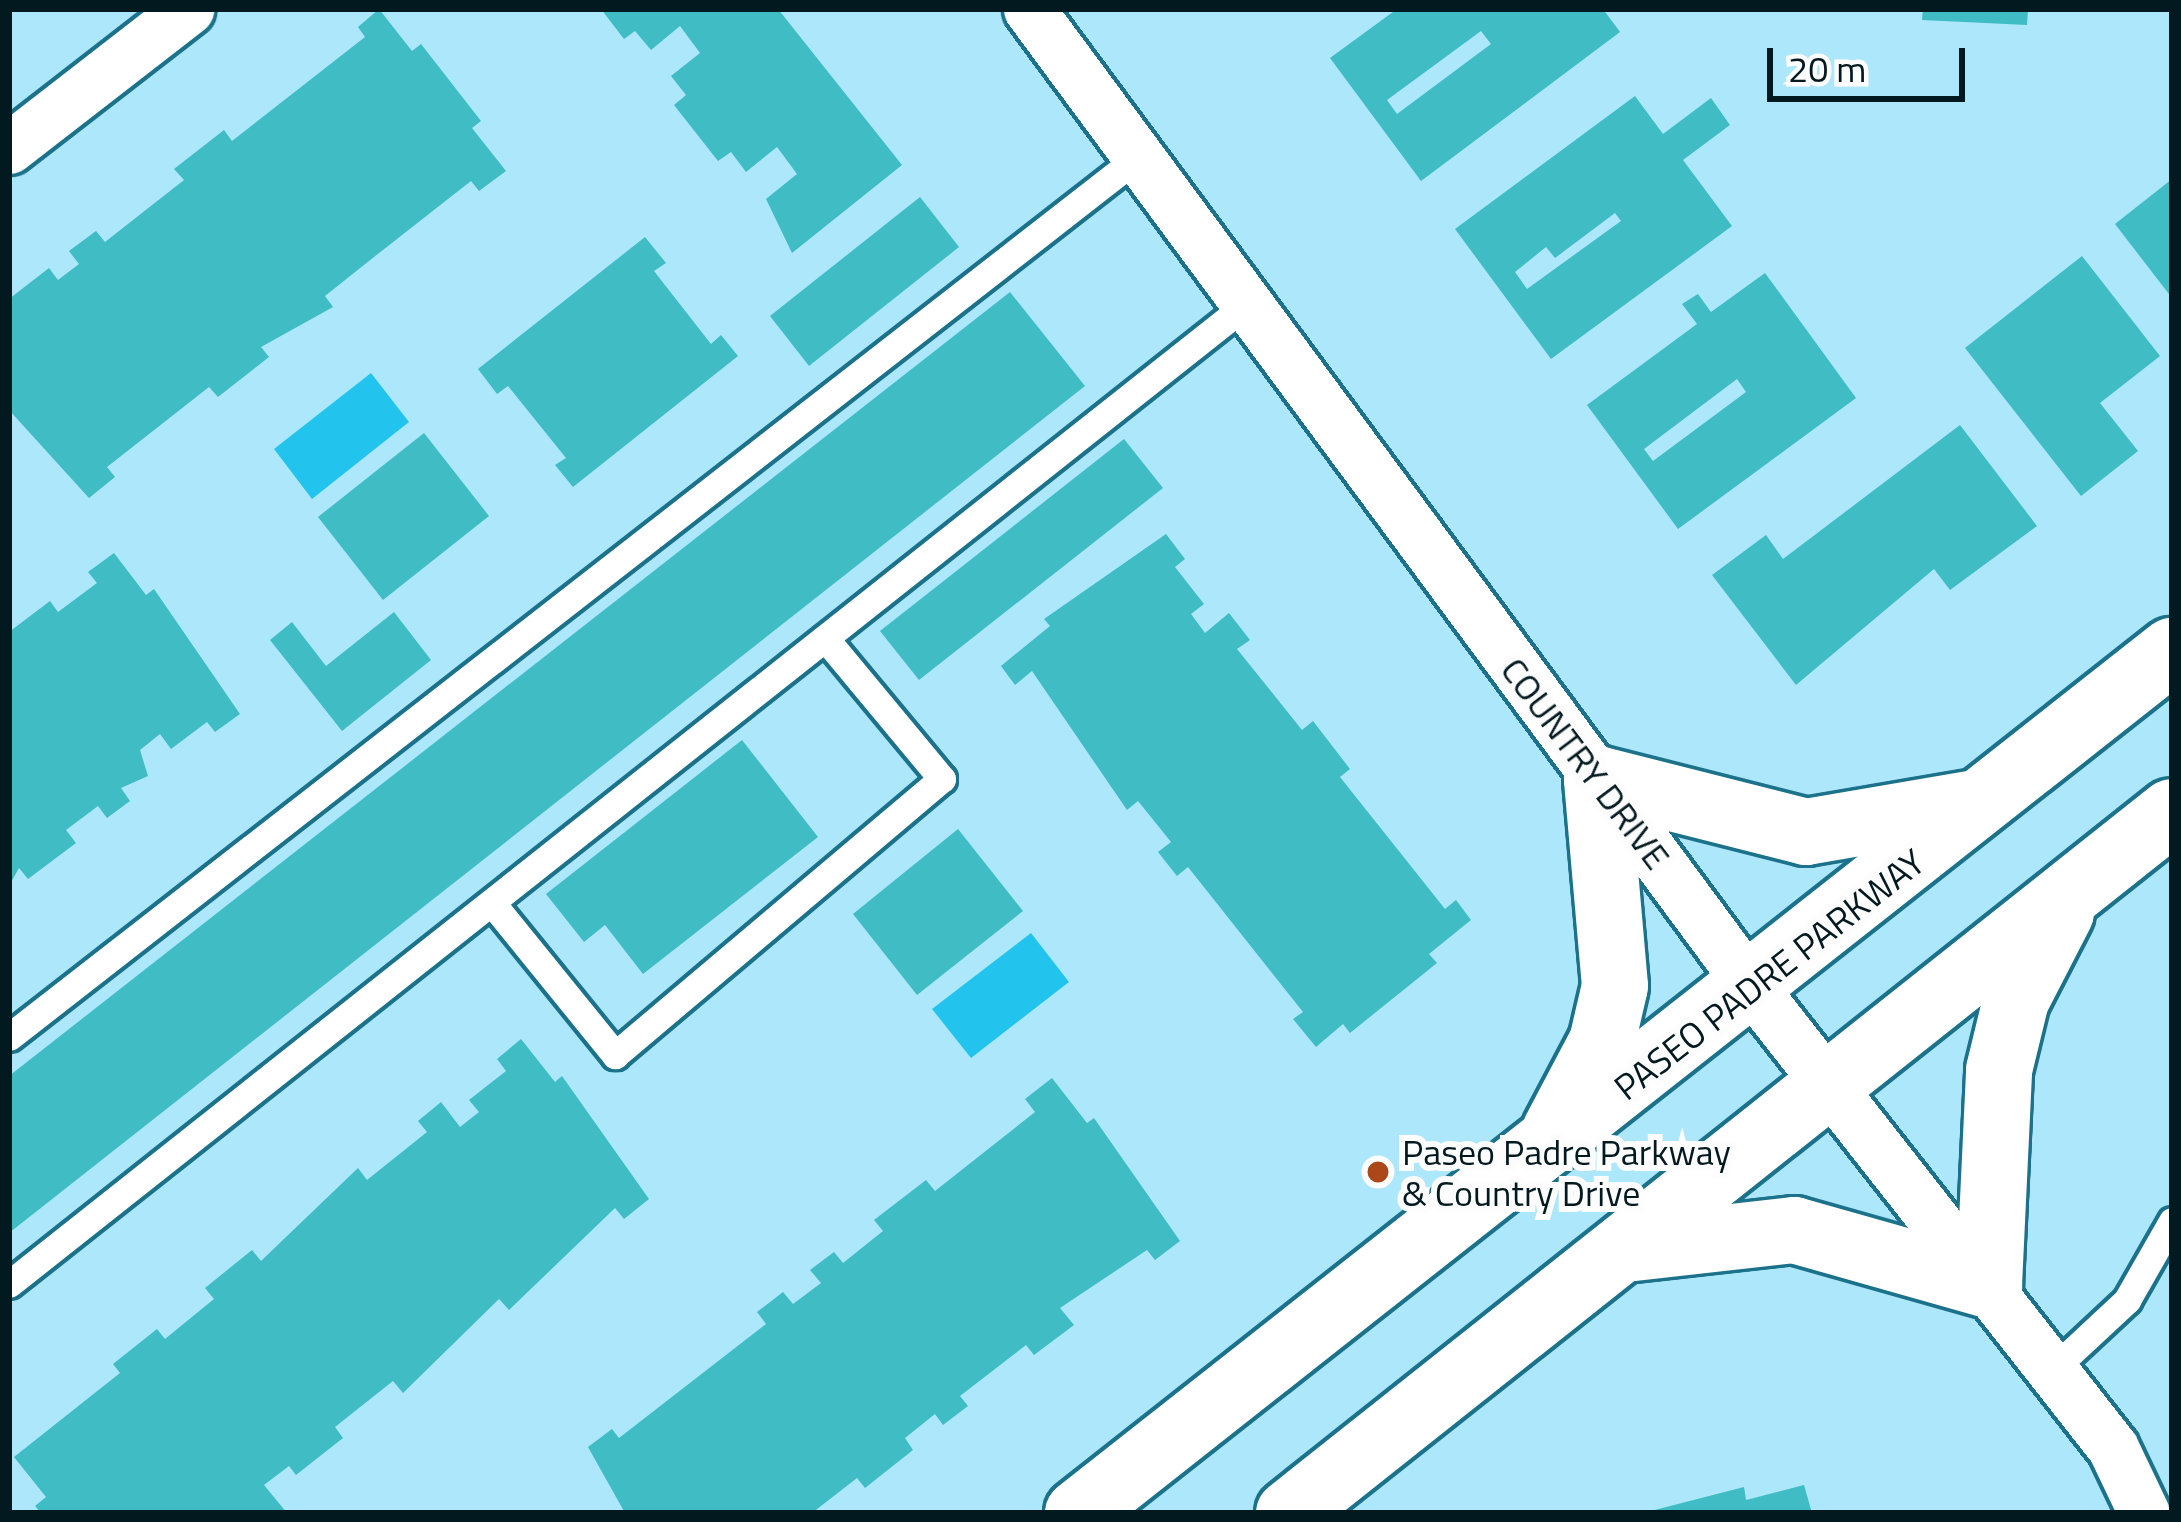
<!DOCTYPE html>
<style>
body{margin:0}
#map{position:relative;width:2181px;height:1522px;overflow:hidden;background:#ade7fb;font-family:"Titillium Web",sans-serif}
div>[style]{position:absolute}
.water>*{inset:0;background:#22c4ed}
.building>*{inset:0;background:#3fbcc4}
.roads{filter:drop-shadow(3px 0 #1b728a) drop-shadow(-3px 0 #1b728a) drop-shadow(0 3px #1b728a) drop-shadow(0 -3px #1b728a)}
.lane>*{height:27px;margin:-13.5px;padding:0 13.5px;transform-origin:13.5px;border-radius:13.5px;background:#fff}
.street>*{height:51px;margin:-25.5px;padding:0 25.5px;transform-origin:25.5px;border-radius:25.5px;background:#fff}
.secondary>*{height:66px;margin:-33px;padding:0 33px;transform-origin:33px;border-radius:33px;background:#fff}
.dots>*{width:33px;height:33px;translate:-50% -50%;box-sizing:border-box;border:6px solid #fdfdfd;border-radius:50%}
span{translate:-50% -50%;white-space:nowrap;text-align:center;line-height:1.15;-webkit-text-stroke:12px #fdfdfd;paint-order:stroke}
.street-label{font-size:36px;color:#031920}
.poi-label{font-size:36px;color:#031920}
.left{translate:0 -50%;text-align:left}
.frame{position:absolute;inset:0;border:12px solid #031920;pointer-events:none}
.scale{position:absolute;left:1767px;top:48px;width:198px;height:54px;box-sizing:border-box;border:6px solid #031920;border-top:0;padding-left:15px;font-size:36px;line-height:42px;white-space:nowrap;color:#031920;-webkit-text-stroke:9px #fdfdfd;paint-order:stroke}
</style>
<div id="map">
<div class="water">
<div style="clip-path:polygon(371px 373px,409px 422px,312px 499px,274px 449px)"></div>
<div style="clip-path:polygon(1031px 933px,1069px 982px,971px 1058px,932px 1009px)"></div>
</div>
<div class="building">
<div style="clip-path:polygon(379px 9px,412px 51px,421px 44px,481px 121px,472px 128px,506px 171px,479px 191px,471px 181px,374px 257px,325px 296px,333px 307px,261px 347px,269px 357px,218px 397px,209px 387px,107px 467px,115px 477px,89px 498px,9px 410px,9px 299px,49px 268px,58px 280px,79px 264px,69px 251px,96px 231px,105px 242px,184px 180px,174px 169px,224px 130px,232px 141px,365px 37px,358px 27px)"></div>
<div style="clip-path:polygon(601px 9px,778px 9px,902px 165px,792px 253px,766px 199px,797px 174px,777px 147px,746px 172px,731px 152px,718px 161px,674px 105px,686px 95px,671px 76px,700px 53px,680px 26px,651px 50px,635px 31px,624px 39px)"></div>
<div style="clip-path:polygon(evenodd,1397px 9px,1603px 9px,1620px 32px,1421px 181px,1330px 58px,1397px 9px,1481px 31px,1491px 44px,1397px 114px,1387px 100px,1481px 31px)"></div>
<div style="clip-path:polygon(1923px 9px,2028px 9px,2027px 25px,1922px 20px)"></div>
<div style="clip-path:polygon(evenodd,1635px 96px,1663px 134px,1711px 98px,1730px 125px,1683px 160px,1732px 226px,1551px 359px,1455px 229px,1635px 96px,1615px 213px,1621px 221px,1527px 289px,1515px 272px,1546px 247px,1555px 258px,1615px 213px)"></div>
<div style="clip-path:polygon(2172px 179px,2172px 298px,2115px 224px)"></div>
<div style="clip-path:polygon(920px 197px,959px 247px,809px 366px,770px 316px)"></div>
<div style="clip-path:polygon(645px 237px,666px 263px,654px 271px,711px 344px,721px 335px,738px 356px,573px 487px,555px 465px,566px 458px,508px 386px,497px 394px,478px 369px)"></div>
<div style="clip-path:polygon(2082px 256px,2160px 356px,2100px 403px,2138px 451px,2081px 496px,1965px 348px)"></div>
<div style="clip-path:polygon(evenodd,1765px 273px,1856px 398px,1678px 529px,1587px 405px,1697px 324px,1682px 304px,1698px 294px,1711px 312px,1765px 273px,1737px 379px,1746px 392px,1653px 461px,1644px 449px,1737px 379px)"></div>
<div style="clip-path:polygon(1010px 292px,1085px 386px,9px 1233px,9px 1076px)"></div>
<div style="clip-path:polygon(1960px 425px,2037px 526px,1950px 590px,1934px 569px,1796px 685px,1712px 575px,1766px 535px,1783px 559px)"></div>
<div style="clip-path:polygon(424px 433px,489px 516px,383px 600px,318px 517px)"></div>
<div style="clip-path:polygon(1124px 439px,1163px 488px,919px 680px,880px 631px)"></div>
<div style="clip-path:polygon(1166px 534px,1185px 559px,1175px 567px,1204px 604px,1191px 614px,1205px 633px,1229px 613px,1250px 640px,1237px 649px,1302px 730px,1313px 721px,1350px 769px,1340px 777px,1445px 909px,1456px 900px,1471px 920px,1429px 954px,1437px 963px,1350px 1033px,1343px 1024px,1316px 1047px,1293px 1019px,1303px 1012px,1188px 867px,1177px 876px,1158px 852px,1171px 842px,1138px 801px,1127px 810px,1032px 671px,1015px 685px,1001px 666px,1050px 626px,1044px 619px)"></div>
<div style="clip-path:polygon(114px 553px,146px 595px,154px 589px,240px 714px,215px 732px,207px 722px,171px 749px,160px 734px,140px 750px,148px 776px,121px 788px,130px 801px,107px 818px,98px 806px,66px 830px,76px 843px,28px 879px,19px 868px,9px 886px,9px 632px,50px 601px,58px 612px,97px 583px,88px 572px)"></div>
<div style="clip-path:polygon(394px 612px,431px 660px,342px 731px,270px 640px,292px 622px,326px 666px)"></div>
<div style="clip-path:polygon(742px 740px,818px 837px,643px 974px,605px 925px,584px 942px,546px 894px)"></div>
<div style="clip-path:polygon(958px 829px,1023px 911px,917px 995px,853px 914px)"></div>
<div style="clip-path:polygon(521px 1039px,555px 1082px,562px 1076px,649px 1199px,624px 1219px,615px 1208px,509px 1310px,499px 1299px,403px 1393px,393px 1381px,335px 1427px,343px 1438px,296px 1475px,289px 1466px,264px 1485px,287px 1513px,41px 1513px,35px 1506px,46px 1497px,14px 1457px,120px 1373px,113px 1364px,157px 1329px,165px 1339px,214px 1299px,205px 1288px,252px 1250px,261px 1261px,358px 1168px,367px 1180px,427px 1132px,418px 1121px,441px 1102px,460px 1127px,479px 1112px,469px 1100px,506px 1071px,497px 1059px)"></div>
<div style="clip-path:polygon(1052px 1078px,1087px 1123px,1094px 1118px,1180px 1241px,1155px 1260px,1147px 1250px,1060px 1308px,1074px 1325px,1034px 1355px,1026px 1345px,960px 1396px,968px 1406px,943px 1425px,935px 1414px,905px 1438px,913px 1450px,865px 1488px,857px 1478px,812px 1513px,625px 1513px,588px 1447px,612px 1429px,619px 1438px,766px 1324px,757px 1312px,783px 1292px,793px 1304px,821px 1283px,810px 1270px,834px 1252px,843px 1263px,883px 1231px,874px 1220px,926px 1180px,935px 1191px,1035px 1112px,1025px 1099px)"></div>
<div style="clip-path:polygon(1804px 1485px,1812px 1513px,1643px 1513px,1744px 1487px,1746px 1500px)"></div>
</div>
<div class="roads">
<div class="lane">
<div style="left:492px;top:903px;width:196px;rotate:51deg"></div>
<div style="left:615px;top:1055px;width:428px;rotate:-40.2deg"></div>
<div style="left:942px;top:779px;width:183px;rotate:-129.7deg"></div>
<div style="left:9px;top:1037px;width:1431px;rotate:-37.93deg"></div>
<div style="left:9px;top:1284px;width:1579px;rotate:-38.37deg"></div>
<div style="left:2052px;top:1370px;width:103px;rotate:-43deg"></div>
<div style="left:2127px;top:1300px;width:91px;rotate:-60.3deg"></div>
</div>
<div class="street">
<div style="left:1029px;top:9px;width:1218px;rotate:53.54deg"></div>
<div style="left:1753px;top:989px;width:583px;rotate:51.89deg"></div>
<div style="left:2113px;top:1448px;width:72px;rotate:64.5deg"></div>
<div style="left:9px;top:148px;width:227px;rotate:-37.8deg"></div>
</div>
<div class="secondary">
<div style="left:1555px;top:1131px;width:101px;rotate:-62.2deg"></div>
<div style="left:1602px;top:1042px;width:57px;rotate:-76.9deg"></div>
<div style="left:1615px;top:986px;width:208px;rotate:-95deg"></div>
<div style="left:1597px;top:779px;width:216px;rotate:14.2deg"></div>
<div style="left:1806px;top:832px;width:166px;rotate:-9.7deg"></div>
<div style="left:1634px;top:1248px;width:161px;rotate:-6.4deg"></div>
<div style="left:1794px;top:1230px;width:203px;rotate:15.8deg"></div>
<div style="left:1989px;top:1285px;width:215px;rotate:-87.3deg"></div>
<div style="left:1999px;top:1070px;width:72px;rotate:-76.3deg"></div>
<div style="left:2016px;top:1000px;width:98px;rotate:-62.7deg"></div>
<div style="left:1078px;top:1513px;width:1393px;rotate:-38.24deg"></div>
<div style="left:1289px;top:1513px;width:1127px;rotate:-38.45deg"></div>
</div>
</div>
<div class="dots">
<div style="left:1378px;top:1172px;background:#ac471a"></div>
</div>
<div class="street-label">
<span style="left:1586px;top:763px;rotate:53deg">COUNTRY DRIVE</span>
<span style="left:1769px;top:974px;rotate:-38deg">PASEO PADRE PARKWAY</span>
</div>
<div class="poi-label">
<span class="left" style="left:1402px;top:1172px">Paseo Padre Parkway<br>&amp; Country Drive</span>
</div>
<div class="frame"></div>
<div class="scale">20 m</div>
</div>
